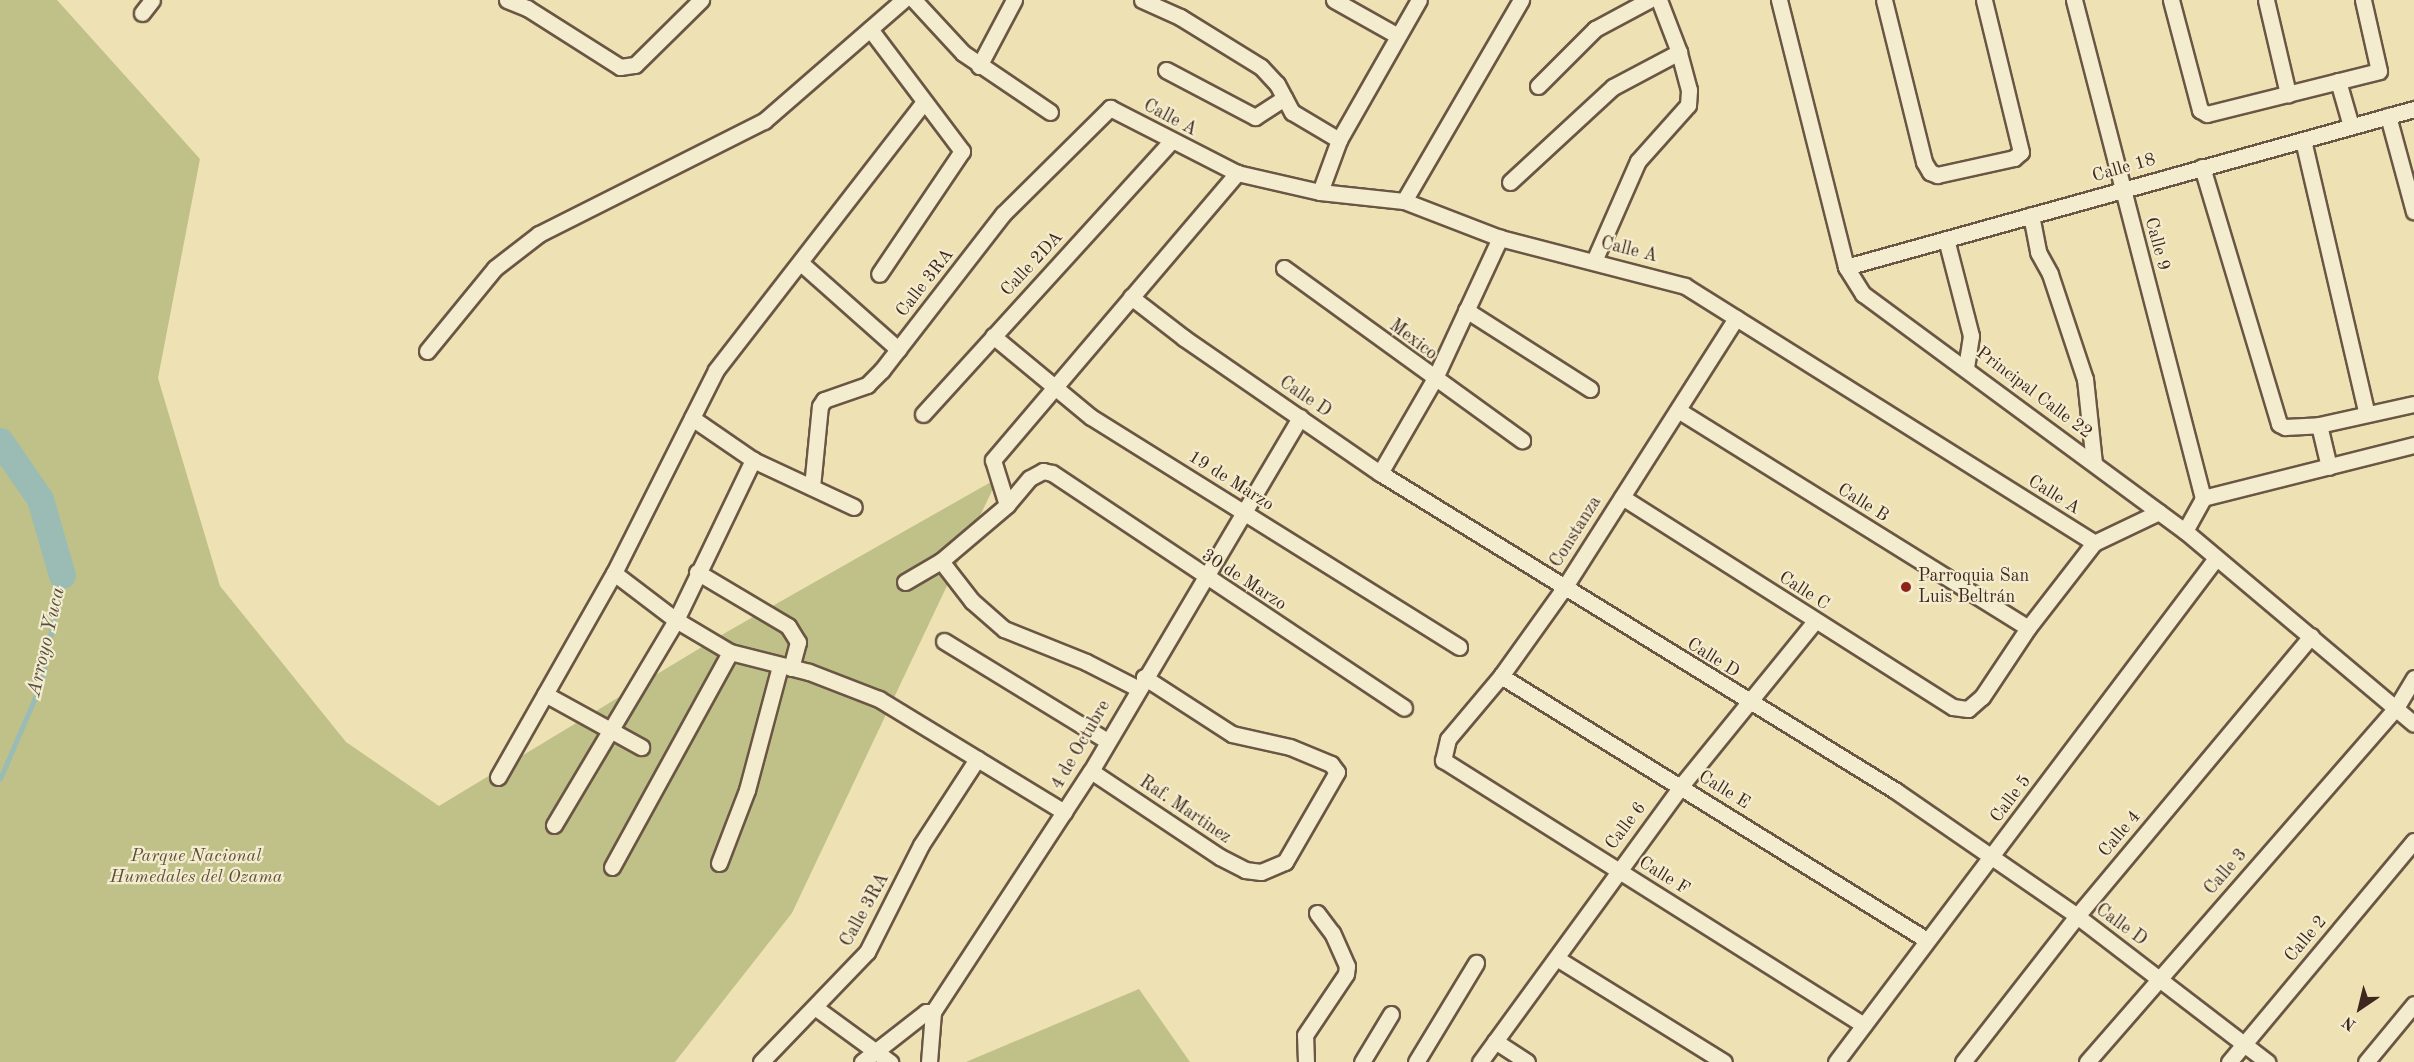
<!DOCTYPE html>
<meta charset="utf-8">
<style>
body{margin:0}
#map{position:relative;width:2414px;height:1062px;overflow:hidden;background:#eee1b3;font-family:"Old Standard TT",serif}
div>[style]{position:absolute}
.green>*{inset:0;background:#bfc188}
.stream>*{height:4.5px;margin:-2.25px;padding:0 2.25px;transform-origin:2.25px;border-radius:2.25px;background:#9bbcb4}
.river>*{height:27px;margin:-13.5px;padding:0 13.5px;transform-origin:13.5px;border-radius:13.5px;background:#9bbcb4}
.roads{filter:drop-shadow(2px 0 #6a5644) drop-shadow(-2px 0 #6a5644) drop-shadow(0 2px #6a5644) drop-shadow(0 -2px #6a5644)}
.street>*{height:15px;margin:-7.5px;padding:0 7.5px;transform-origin:7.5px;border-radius:7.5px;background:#f4ecce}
.dots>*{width:16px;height:16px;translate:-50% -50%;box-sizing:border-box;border:3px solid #f4ecce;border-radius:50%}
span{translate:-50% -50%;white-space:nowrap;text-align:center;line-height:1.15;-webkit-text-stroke:4.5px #f4ecce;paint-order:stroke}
.street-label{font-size:18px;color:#3e271f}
.poi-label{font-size:18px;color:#3e271f}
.left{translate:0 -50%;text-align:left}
.park-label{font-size:18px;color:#5e4e39;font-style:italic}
.water-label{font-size:20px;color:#554c44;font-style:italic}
.north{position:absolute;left:2330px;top:978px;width:60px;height:60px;-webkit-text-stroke:4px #f4ecce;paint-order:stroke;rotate:215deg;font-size:16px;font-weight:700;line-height:24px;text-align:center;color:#3e271f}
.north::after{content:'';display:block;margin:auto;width:21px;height:27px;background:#3e271f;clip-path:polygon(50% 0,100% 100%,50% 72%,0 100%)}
</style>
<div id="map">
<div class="green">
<div style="clip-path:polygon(0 0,57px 0,200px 159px,158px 378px,220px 586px,346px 742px,439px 806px,725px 633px,998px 478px,792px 913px,675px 1062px,0 1062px)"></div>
<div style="clip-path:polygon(1139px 989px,1190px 1062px,966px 1062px)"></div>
</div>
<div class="stream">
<div style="left:0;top:779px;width:103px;rotate:-66.7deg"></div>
<div style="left:41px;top:684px;width:111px;rotate:-79.1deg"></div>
</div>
<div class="river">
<div style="left:0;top:441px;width:70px;rotate:55.4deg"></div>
<div style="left:40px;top:499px;width:79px;rotate:73.9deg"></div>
</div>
<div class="roads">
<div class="street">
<div style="left:507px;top:0;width:22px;rotate:22deg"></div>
<div style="left:527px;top:8px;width:110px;rotate:32.4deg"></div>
<div style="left:620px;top:67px;width:15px;rotate:-8deg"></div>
<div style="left:635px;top:65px;width:93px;rotate:-44.6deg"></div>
<div style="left:914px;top:0;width:72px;rotate:47.2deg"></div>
<div style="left:963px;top:53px;width:105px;rotate:34.1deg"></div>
<div style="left:1142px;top:0;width:42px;rotate:24.1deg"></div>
<div style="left:1180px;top:17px;width:95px;rotate:31.7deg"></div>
<div style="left:1261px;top:67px;width:23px;rotate:47deg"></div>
<div style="left:1277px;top:84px;width:32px;rotate:62deg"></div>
<div style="left:1292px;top:112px;width:55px;rotate:30.8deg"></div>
<div style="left:1334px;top:0;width:73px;rotate:29.4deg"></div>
<div style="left:1779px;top:0;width:275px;rotate:75.9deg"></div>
<div style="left:1846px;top:267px;width:32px;rotate:58deg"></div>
<div style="left:1863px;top:294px;width:400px;rotate:36.4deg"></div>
<div style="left:2185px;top:531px;width:299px;rotate:40.1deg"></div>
<div style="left:1884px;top:0;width:167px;rotate:76.1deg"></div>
<div style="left:1924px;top:162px;width:12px;rotate:59deg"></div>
<div style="left:1930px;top:172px;width:8px;rotate:23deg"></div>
<div style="left:1937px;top:175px;width:79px;rotate:-12.4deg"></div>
<div style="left:2014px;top:158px;width:9px;rotate:-41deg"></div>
<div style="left:2021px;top:152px;width:156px;rotate:-103.7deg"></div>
<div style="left:2074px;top:0;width:514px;rotate:75.48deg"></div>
<div style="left:2171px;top:0;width:114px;rotate:75.2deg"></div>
<div style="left:2200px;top:110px;width:8px;rotate:30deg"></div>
<div style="left:2207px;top:114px;width:177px;rotate:-14deg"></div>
<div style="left:2379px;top:71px;width:73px;rotate:-102.7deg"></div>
<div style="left:2266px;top:0;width:97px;rotate:76.8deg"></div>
<div style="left:142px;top:13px;width:16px;rotate:-52deg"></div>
<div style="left:870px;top:29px;width:153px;rotate:53deg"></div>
<div style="left:962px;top:151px;width:148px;rotate:124deg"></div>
<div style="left:979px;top:66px;width:75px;rotate:-62.1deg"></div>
<div style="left:1166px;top:70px;width:101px;rotate:27.8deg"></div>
<div style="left:1255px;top:117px;width:35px;rotate:-33deg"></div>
<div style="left:2338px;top:81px;width:47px;rotate:73.9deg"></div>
<div style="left:1538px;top:86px;width:81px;rotate:-45deg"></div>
<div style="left:1595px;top:29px;width:61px;rotate:-28.2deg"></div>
<div style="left:2388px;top:116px;width:99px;rotate:74.8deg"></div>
<div style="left:2303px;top:140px;width:281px;rotate:76.9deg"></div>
<div style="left:2202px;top:167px;width:268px;rotate:73.3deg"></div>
<div style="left:2279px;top:424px;width:7px;rotate:27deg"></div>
<div style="left:2285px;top:427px;width:34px;rotate:-3deg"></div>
<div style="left:2319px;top:425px;width:97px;rotate:-12.5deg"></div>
<div style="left:1510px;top:182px;width:140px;rotate:-42.7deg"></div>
<div style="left:1613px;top:87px;width:75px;rotate:-27.9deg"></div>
<div style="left:1320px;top:192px;width:55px;rotate:-69.9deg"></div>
<div style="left:1339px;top:140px;width:161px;rotate:-60.3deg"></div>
<div style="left:1404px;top:201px;width:233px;rotate:-59.8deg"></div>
<div style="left:2031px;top:215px;width:38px;rotate:79deg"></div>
<div style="left:2038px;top:252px;width:25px;rotate:61deg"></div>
<div style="left:2050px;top:274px;width:111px;rotate:71.6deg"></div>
<div style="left:2085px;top:379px;width:84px;rotate:83.9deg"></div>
<div style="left:1946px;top:239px;width:100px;rotate:75.5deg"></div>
<div style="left:1971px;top:336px;width:31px;rotate:99deg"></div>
<div style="left:1594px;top:261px;width:109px;rotate:-66.3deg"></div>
<div style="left:1638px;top:161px;width:75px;rotate:-48.2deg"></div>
<div style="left:1688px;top:105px;width:15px;rotate:-86deg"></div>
<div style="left:1689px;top:90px;width:39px;rotate:-105deg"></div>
<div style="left:1679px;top:52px;width:56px;rotate:-111deg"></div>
<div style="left:801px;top:263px;width:130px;rotate:41.6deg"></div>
<div style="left:1846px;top:267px;width:590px;rotate:-15.54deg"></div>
<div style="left:1284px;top:268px;width:294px;rotate:35.9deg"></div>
<div style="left:1131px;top:297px;width:67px;rotate:37.7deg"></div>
<div style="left:1184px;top:338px;width:238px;rotate:34.6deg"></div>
<div style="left:1380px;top:473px;width:606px;rotate:31.64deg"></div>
<div style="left:1896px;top:791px;width:220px;rotate:34.6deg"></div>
<div style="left:2077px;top:916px;width:240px;rotate:37.5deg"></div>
<div style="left:1466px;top:310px;width:147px;rotate:32.5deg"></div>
<div style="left:1736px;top:318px;width:320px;rotate:122.5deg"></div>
<div style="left:1564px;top:588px;width:108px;rotate:125.6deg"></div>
<div style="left:1501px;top:676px;width:82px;rotate:130.1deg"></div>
<div style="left:1448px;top:739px;width:22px;rotate:103deg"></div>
<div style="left:1443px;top:760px;width:497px;rotate:32.2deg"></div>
<div style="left:993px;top:336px;width:127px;rotate:39.6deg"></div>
<div style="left:1091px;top:417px;width:434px;rotate:32deg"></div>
<div style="left:427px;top:351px;width:107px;rotate:-50.7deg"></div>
<div style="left:495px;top:268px;width:56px;rotate:-37.7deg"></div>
<div style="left:539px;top:234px;width:252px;rotate:-26.7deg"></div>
<div style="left:764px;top:121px;width:184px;rotate:-41deg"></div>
<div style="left:1678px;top:410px;width:412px;rotate:31.9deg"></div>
<div style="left:923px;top:414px;width:369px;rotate:-47.7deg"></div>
<div style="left:692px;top:418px;width:74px;rotate:34.5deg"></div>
<div style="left:753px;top:460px;width:111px;rotate:25deg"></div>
<div style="left:2319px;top:425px;width:43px;rotate:76.6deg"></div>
<div style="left:1380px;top:473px;width:108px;rotate:-59.9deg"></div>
<div style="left:1434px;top:380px;width:157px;rotate:-65.1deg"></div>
<div style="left:812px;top:487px;width:81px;rotate:-84.4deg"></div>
<div style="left:820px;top:406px;width:7px;rotate:-56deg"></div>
<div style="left:824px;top:400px;width:46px;rotate:-19.2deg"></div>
<div style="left:867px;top:385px;width:21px;rotate:-45deg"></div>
<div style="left:882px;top:370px;width:197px;rotate:-52.2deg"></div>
<div style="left:1003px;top:214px;width:151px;rotate:-44.7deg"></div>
<div style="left:1110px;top:108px;width:143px;rotate:27.1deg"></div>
<div style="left:1237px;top:173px;width:85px;rotate:12.9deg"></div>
<div style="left:1320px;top:192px;width:84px;rotate:6.1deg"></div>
<div style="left:1404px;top:201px;width:103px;rotate:21.1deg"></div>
<div style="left:1500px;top:238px;width:191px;rotate:14.5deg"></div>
<div style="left:1685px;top:286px;width:483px;rotate:32.1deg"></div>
<div style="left:1622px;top:497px;width:392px;rotate:32.4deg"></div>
<div style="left:1953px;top:707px;width:15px;rotate:8deg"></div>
<div style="left:1968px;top:709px;width:18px;rotate:-41deg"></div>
<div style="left:1982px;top:697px;width:83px;rotate:-56.3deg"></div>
<div style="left:2028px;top:628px;width:108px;rotate:-52.2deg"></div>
<div style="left:2094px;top:543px;width:72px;rotate:-25.5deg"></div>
<div style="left:1007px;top:505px;width:47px;rotate:-107.3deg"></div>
<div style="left:993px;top:460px;width:377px;rotate:-49.6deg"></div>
<div style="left:2185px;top:531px;width:38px;rotate:-61deg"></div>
<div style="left:2203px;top:498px;width:218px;rotate:-14.1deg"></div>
<div style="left:941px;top:561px;width:51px;rotate:52.2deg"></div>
<div style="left:972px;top:601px;width:43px;rotate:41.2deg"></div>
<div style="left:1004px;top:629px;width:88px;rotate:21.9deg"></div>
<div style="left:1086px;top:662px;width:57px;rotate:27deg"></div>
<div style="left:697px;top:572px;width:106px;rotate:30.7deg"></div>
<div style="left:788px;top:626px;width:19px;rotate:58deg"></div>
<div style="left:798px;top:642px;width:27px;rotate:105deg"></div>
<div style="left:614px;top:573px;width:78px;rotate:37.2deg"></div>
<div style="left:676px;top:620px;width:63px;rotate:30.7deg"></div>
<div style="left:730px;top:652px;width:81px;rotate:14.2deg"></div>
<div style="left:809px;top:672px;width:75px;rotate:21.1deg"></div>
<div style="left:879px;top:699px;width:217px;rotate:31.4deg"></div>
<div style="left:905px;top:582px;width:42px;rotate:-30.3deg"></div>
<div style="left:941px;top:561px;width:87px;rotate:-40.3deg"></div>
<div style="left:1007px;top:505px;width:35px;rotate:-50deg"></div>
<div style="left:1030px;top:478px;width:15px;rotate:-28deg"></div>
<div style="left:1043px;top:471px;width:9px;rotate:13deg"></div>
<div style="left:1052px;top:473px;width:423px;rotate:33.7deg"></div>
<div style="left:944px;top:641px;width:191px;rotate:31.5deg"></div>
<div style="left:1501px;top:676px;width:499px;rotate:31.8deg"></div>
<div style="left:545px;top:694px;width:110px;rotate:28.9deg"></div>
<div style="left:1091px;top:771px;width:155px;rotate:33.7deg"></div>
<div style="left:1220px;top:857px;width:28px;rotate:27deg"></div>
<div style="left:1245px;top:870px;width:16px;rotate:7deg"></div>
<div style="left:1261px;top:872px;width:26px;rotate:-23deg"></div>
<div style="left:1285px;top:862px;width:104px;rotate:-60deg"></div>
<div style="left:1337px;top:772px;width:10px;rotate:-127deg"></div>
<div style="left:1331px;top:764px;width:44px;rotate:-157.5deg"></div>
<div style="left:1290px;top:747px;width:59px;rotate:-167.4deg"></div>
<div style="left:1232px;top:734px;width:105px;rotate:-147.1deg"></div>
<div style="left:498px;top:777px;width:235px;rotate:-60.4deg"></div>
<div style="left:614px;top:573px;width:227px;rotate:-63.3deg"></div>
<div style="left:716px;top:370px;width:339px;rotate:-52.2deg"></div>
<div style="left:554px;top:825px;width:239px;rotate:-59.2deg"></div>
<div style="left:676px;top:620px;width:178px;rotate:-64.3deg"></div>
<div style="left:719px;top:863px;width:78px;rotate:-69deg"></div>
<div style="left:747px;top:790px;width:128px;rotate:-75.1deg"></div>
<div style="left:612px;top:867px;width:245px;rotate:-61.2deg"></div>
<div style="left:1558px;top:959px;width:195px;rotate:31.8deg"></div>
<div style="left:816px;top:1008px;width:92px;rotate:36.1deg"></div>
<div style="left:1495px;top:1041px;width:38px;rotate:33deg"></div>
<div style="left:761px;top:1062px;width:153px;rotate:-46.1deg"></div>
<div style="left:867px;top:952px;width:120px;rotate:-63.2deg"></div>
<div style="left:921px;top:845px;width:103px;rotate:-56.9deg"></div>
<div style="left:862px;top:1062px;width:81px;rotate:-38deg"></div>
<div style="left:926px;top:1012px;width:7px"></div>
<div style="left:929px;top:1062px;width:50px;rotate:-85.4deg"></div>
<div style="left:933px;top:1012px;width:288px;rotate:-56.8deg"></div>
<div style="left:1091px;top:771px;width:411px;rotate:-59.4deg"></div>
<div style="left:1306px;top:1062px;width:27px;rotate:-92deg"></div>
<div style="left:1305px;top:1035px;width:73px;rotate:-56.1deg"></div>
<div style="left:1346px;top:974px;width:8px;rotate:-83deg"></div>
<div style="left:1347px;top:966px;width:36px;rotate:-114deg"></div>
<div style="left:1332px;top:933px;width:25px;rotate:-127deg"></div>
<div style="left:1362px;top:1062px;width:56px;rotate:-58.9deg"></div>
<div style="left:1416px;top:1062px;width:116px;rotate:-58.8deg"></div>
<div style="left:1480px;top:1062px;width:341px;rotate:-53.9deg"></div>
<div style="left:1681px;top:786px;width:213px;rotate:-50.9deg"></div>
<div style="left:1836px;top:1062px;width:631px;rotate:-52.98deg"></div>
<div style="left:1963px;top:1062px;width:185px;rotate:-52deg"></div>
<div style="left:2077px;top:916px;width:365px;rotate:-50.1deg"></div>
<div style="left:2087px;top:1062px;width:470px;rotate:-48.9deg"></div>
<div style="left:2396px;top:708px;width:35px;rotate:-59deg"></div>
<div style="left:2229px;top:1062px;width:288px;rotate:-50.1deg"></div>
<div style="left:2366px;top:1062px;width:75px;rotate:-50.4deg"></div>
</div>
</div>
<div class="dots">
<div style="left:1906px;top:587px;background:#8f2418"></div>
</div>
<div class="street-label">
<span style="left:1170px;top:118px;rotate:28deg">Calle A</span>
<span style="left:2124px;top:168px;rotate:-16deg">Calle 18</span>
<span style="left:2157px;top:244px;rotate:75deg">Calle 9</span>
<span style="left:1629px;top:250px;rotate:14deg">Calle A</span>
<span style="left:1032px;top:264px;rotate:-47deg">Calle 2DA</span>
<span style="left:925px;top:283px;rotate:-52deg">Calle 3RA</span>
<span style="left:1413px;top:340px;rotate:37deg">Mexico</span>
<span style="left:2034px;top:393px;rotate:37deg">Principal Calle 22</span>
<span style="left:1305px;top:397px;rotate:34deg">Calle D</span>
<span style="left:1231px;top:481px;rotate:32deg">19 de Marzo</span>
<span style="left:2054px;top:495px;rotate:32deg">Calle A</span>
<span style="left:1863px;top:503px;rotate:32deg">Calle B</span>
<span style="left:1576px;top:532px;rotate:-58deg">Constanza</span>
<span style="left:1244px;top:580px;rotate:33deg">30 de Marzo</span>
<span style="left:1804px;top:591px;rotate:33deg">Calle C</span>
<span style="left:1713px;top:658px;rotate:32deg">Calle D</span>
<span style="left:1081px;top:745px;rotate:-60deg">4 de Octubre</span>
<span style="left:1724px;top:790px;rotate:32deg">Calle E</span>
<span style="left:2011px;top:799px;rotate:-53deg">Calle 5</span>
<span style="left:1185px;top:810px;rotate:34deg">Raf. Martinez</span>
<span style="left:1626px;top:826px;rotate:-53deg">Calle 6</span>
<span style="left:2120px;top:834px;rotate:-50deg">Calle 4</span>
<span style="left:2226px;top:872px;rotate:-49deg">Calle 3</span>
<span style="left:1664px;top:876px;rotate:32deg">Calle F</span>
<span style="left:865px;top:910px;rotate:-61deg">Calle 3RA</span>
<span style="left:2121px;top:925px;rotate:36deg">Calle D</span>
<span style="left:2306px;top:939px;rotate:-50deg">Calle 2</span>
</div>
<div class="poi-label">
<span class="left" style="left:1918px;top:587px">Parroquia San<br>Luis Beltrán</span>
</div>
<div class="park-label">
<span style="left:196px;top:867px">Parque Nacional<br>Humedales del Ozama</span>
</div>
<div class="water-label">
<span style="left:47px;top:642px;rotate:-77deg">Arroyo Yuca</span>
</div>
<div class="north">N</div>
</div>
